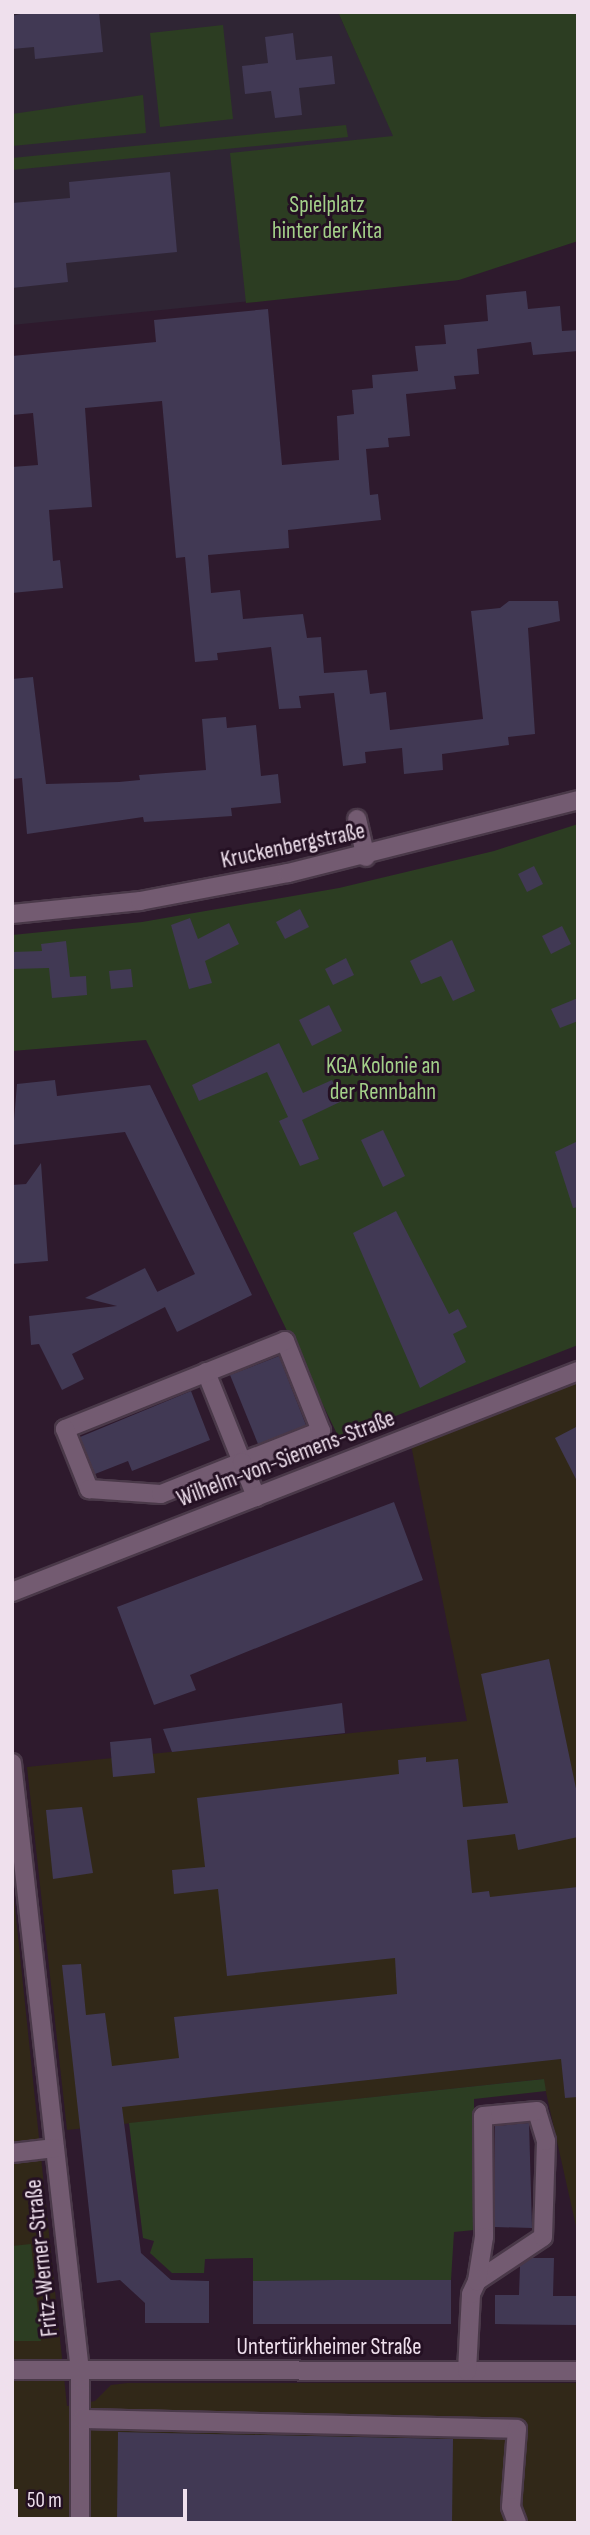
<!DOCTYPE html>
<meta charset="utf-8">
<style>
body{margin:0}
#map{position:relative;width:590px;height:2535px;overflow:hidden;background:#2e1a2d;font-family:"Sofia Sans Condensed",sans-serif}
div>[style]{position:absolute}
.industrial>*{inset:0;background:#312818}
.education>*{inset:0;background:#2f2534}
.green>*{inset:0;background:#2c3d22}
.building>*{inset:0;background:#413954}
.roads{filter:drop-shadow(2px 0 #4a3949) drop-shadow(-2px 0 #4a3949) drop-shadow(0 2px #4a3949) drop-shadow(0 -2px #4a3949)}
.minor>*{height:18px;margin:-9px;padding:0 9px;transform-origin:9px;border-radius:9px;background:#735b71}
span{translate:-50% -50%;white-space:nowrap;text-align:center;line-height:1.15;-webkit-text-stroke:6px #241023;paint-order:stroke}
.park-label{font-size:23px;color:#a3d089}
.street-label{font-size:23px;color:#efe0ed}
.frame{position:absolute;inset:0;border:14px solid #efe0ed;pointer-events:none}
.scale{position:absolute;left:14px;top:2489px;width:173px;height:32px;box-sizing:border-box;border:4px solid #efe0ed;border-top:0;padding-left:9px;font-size:21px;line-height:24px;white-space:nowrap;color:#efe0ed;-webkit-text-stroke:5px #241023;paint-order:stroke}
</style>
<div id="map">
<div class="industrial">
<div style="clip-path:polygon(578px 1381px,578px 2235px,543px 2079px,67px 2130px,27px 1767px,467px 1721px,411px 1445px)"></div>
<div style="clip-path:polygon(12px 1879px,67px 2406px,95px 2401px,111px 2385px,127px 2383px,578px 2383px,578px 2523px,12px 2523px)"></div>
</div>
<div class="education">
<div style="clip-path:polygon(12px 12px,338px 12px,459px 280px,12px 325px)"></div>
</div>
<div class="green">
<div style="clip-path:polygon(338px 12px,578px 12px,578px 241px,459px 280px,246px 303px,230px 153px,393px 136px)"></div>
<div style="clip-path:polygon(223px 25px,233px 119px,160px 127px,150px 33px)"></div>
<div style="clip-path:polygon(143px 95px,146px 133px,12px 146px,12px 114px)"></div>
<div style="clip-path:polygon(346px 125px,348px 137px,12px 170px,12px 158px)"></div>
<div style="clip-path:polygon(578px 824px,578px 1345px,339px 1438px,146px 1040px,12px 1051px,12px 935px,142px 922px,339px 888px,494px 851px)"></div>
<div style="clip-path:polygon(544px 2079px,546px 2091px,474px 2099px,474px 2230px,454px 2232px,451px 2280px,253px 2281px,253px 2258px,205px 2259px,204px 2273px,172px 2273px,150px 2253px,154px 2241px,143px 2238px,129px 2123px)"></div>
<div style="clip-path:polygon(31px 2244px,41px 2341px,12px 2341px,12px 2246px)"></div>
</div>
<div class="building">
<div style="clip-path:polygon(29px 12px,99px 12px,103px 52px,35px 59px,34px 47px,12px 49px,12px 16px)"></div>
<div style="clip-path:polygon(293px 33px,296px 60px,332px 56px,335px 84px,299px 88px,302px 115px,275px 118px,271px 91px,245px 94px,242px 66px,268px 63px,265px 37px)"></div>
<div style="clip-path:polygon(170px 172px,177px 252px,66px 263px,68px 282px,12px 288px,12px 203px,70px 198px,69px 182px)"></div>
<div style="clip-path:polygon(526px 291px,528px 309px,560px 306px,562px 331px,578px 330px,578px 351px,533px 355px,531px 342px,477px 349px,479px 374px,454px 376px,456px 389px,406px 394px,410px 436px,388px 438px,389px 447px,366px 449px,370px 495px,378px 494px,381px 520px,288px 530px,289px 548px,208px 555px,211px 593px,240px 590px,243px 619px,303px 614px,307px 638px,321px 637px,324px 673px,367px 670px,370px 694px,386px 692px,390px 730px,483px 719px,471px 611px,500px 608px,509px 601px,558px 601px,560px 621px,528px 628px,535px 734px,508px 737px,509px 745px,442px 754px,443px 770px,404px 774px,402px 748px,365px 752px,366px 763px,343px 766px,334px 693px,299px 696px,301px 708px,279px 709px,271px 647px,217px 653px,218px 660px,195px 662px,185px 557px,176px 558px,162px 401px,85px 408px,92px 507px,49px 510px,53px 561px,60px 560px,63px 588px,12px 593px,12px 467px,38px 465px,33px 413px,12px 415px,12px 356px,156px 342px,154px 320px,268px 309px,282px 465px,339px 460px,337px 416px,354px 414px,352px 390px,373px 388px,372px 375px,418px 371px,415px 346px,446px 344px,444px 325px,488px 321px,486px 295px)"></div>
<div style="clip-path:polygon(33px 677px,46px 784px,119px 782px,140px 780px,139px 775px,206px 770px,202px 719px,226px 717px,227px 728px,256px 725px,261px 776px,278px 774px,281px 803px,231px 808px,232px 816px,144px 822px,143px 817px,27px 834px,22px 778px,12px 779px,12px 679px)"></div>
<div style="clip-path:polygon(534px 866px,543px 884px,527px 892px,518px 874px)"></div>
<div style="clip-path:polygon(300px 909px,309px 927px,285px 939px,276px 922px)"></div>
<div style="clip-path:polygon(190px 918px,198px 939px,229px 923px,239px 944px,205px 961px,212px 983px,189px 989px,171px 925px)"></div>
<div style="clip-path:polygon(562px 926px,571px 944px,551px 954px,542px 936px)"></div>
<div style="clip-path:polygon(452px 940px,475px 991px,453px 1001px,441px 976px,421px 984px,410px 961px)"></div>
<div style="clip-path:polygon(66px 941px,70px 977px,86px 976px,87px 995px,52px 998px,49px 968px,12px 969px,12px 952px,42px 951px,41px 944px)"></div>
<div style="clip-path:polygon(346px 958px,354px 975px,333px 985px,325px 969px)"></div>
<div style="clip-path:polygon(131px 969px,133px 987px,111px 989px,109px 971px)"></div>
<div style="clip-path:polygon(578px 998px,578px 1021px,560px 1028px,551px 1009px)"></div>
<div style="clip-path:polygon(329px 1005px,342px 1031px,312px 1046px,299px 1020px)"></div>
<div style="clip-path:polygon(279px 1043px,303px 1093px,332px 1080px,342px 1101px,302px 1120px,319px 1159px,300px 1166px,279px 1121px,288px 1117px,267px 1072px,199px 1101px,192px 1085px)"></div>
<div style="clip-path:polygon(55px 1080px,57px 1096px,150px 1085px,252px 1295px,177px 1332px,165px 1307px,72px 1354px,84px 1379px,62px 1390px,39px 1344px,31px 1345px,29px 1316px,117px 1306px,85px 1298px,145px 1268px,162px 1301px,157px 1292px,195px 1274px,125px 1132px,12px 1145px,17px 1084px)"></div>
<div style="clip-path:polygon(383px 1130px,405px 1176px,383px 1187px,361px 1140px)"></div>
<div style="clip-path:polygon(578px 1141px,578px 1207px,573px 1208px,555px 1152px)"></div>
<div style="clip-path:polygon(41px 1163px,48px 1261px,12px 1264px,12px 1185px,26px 1184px)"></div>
<div style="clip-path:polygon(396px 1211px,449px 1314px,458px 1309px,467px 1327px,453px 1334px,466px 1362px,420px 1388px,353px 1233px)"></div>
<div style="clip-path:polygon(279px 1356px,306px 1425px,258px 1444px,230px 1375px)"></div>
<div style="clip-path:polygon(191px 1391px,210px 1440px,132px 1471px,128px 1461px,95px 1474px,80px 1437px)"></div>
<div style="clip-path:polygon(578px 1426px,578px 1483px,555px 1438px)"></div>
<div style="clip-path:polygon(394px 1502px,423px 1580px,190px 1675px,196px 1690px,154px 1705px,117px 1607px)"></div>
<div style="clip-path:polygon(549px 1659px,578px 1798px,578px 1837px,518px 1850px,515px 1834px,467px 1840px,472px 1893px,489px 1891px,490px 1897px,578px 1887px,578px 2097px,565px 2098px,561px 2059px,122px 2107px,141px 2253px,171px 2280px,209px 2281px,209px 2323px,145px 2323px,145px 2303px,120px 2280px,97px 2283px,62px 1965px,81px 1964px,86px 2015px,105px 2013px,112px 2066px,179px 2058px,174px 2017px,397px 1994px,395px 1958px,227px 1976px,218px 1889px,174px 1894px,172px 1870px,205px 1867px,197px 1798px,399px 1774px,398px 1760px,426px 1757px,426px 1762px,458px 1759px,463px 1807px,508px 1803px,481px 1674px)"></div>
<div style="clip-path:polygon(342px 1703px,345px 1733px,172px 1752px,163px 1729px)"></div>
<div style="clip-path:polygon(151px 1738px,155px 1773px,113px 1777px,110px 1742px)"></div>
<div style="clip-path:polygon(82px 1807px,93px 1873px,53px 1879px,46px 1810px)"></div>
<div style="clip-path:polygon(529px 2123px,532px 2228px,495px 2227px,495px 2126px)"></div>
<div style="clip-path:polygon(532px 2258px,554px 2258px,553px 2296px,578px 2296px,577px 2325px,495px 2324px,495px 2295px,519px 2295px,520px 2266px)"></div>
<div style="clip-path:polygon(335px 2280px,451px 2280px,451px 2324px,253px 2324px,253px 2281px)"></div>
<div style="clip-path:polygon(118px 2432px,453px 2439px,452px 2523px,117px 2523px)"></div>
</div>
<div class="roads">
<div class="minor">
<div style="left:357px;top:819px;width:39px;rotate:77deg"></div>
<div style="left:12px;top:914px;width:129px;rotate:-5.8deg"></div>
<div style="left:140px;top:901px;width:151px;rotate:-10.7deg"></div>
<div style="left:288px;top:873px;width:299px;rotate:-14.1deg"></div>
<div style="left:206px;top:1372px;width:97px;rotate:68.2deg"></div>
<div style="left:242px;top:1462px;width:85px;rotate:-21.4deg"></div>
<div style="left:321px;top:1431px;width:97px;rotate:-111.8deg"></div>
<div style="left:285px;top:1341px;width:237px;rotate:158.2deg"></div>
<div style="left:65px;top:1429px;width:65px;rotate:68.2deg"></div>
<div style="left:89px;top:1489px;width:72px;rotate:4deg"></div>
<div style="left:161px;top:1494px;width:87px;rotate:-21.6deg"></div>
<div style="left:242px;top:1462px;width:38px;rotate:68deg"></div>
<div style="left:12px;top:1592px;width:608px;rotate:-21.33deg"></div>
<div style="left:12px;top:1763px;width:612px;rotate:83.62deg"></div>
<div style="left:80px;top:2371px;width:152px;rotate:90deg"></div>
<div style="left:12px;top:2153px;width:43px;rotate:-6.6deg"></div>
<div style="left:12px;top:2370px;width:566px;rotate:0.1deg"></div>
<div style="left:467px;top:2371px;width:77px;rotate:-87deg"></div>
<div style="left:471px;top:2294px;width:14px;rotate:-65deg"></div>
<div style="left:477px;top:2281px;width:79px;rotate:-33.7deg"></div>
<div style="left:543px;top:2237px;width:96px;rotate:-88.2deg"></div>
<div style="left:546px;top:2141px;width:31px;rotate:-107deg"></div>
<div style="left:537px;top:2111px;width:54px;rotate:174.7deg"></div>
<div style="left:483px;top:2116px;width:121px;rotate:89.5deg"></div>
<div style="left:484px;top:2237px;width:45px;rotate:99deg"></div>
<div style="left:82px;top:2419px;width:435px;rotate:1.3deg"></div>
<div style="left:517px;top:2429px;width:78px;rotate:94.4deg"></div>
<div style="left:511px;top:2507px;width:17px;rotate:69deg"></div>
</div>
</div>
<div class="park-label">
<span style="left:327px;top:218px">Spielplatz<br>hinter der Kita</span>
<span style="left:383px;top:1079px">KGA Kolonie an<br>der Rennbahn</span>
</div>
<div class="street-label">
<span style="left:293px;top:846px;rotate:-12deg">Kruckenbergstraße</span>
<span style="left:286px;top:1459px;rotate:-21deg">Wilhelm-von-Siemens-Straße</span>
<span style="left:42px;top:2258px;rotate:-96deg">Fritz-Werner-Straße</span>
<span style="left:329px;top:2347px">Untertürkheimer Straße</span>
</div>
<div class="frame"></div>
<div class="scale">50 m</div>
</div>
